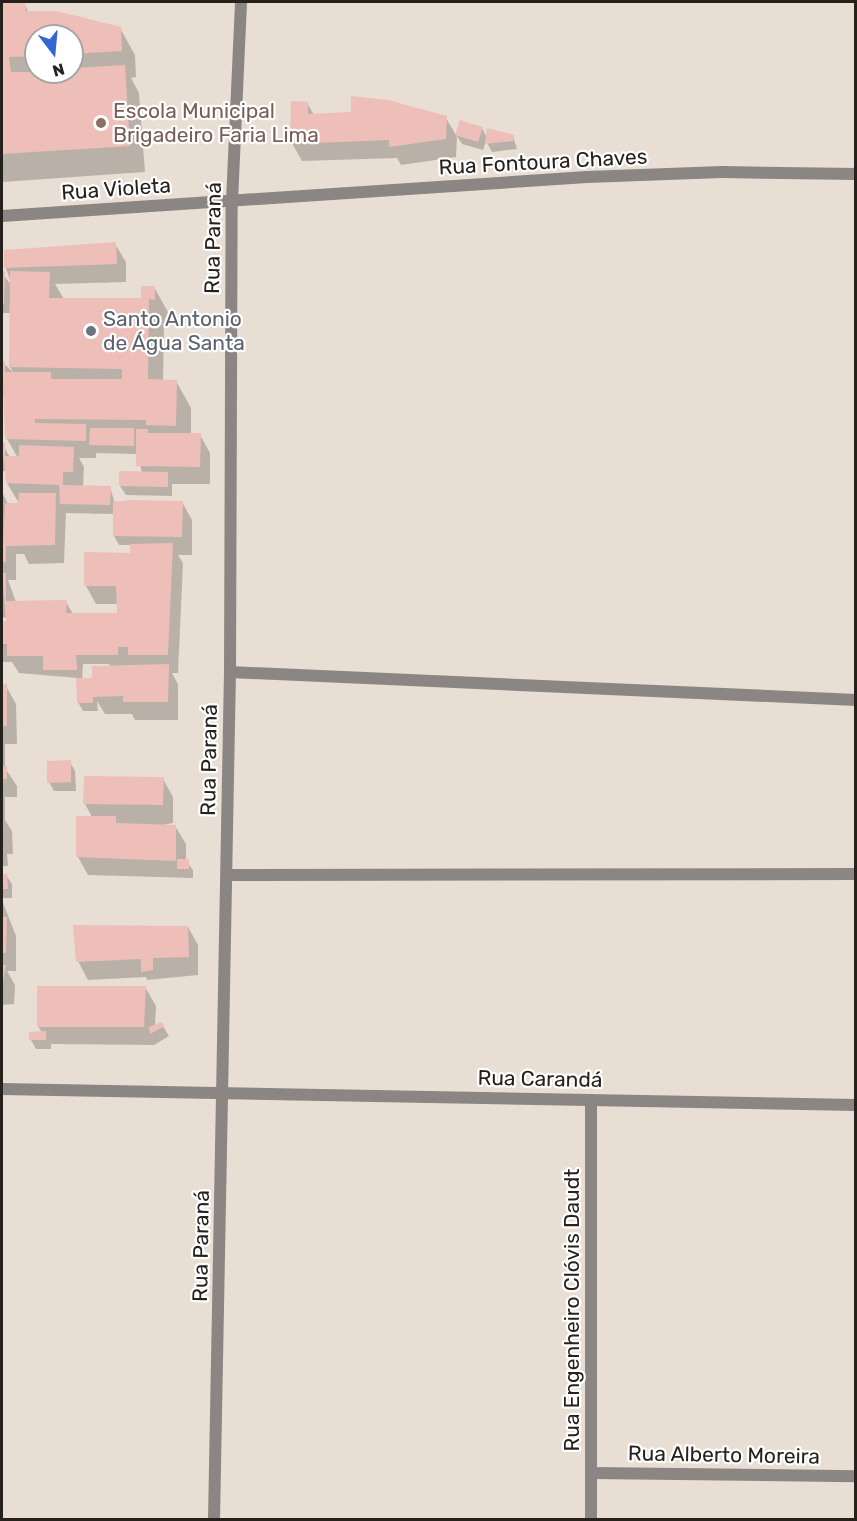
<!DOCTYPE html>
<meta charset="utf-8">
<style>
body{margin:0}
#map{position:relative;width:857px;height:1521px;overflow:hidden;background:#e8ded3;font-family:Rubik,sans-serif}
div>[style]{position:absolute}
.shadow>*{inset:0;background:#0003}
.building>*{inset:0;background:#edbfb8}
.minor>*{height:12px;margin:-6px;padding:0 6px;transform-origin:6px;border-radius:6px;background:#8b8583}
.tertiary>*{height:12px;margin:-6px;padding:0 6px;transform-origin:6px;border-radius:6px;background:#8b8583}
.dots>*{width:16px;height:16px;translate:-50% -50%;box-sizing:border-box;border:3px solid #fff;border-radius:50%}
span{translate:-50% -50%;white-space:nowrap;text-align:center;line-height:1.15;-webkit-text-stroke:4.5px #fff;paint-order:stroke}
.education-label{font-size:21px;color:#785e54}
.left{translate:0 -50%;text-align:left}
.street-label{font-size:21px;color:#25211d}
.worship-label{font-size:21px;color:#5b616d}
.frame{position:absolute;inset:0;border:3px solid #25211d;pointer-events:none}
.north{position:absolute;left:24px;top:24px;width:60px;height:60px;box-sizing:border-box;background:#fff;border:2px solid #a8a6a5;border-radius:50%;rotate:164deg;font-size:16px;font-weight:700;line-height:24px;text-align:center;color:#25211d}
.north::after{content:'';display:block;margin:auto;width:21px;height:27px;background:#3466d6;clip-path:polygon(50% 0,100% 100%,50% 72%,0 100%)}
</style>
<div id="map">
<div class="shadow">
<div style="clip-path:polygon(evenodd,2px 2px,9px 6px,25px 5px,29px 13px,120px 28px,135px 55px,136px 77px,131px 78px,139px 93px,145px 172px,2px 182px,2px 2px,36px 36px,72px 36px,72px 72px,36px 72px,36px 36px)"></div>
<div style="clip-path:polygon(307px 103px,314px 115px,446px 118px,456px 135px,482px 128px,487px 138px,513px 136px,517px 149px,492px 152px,486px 141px,483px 150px,462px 144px,457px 136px,456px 157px,401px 165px,397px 158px,302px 161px,292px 143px)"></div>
<div style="clip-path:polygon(evenodd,115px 244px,126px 262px,126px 282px,55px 284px,64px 299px,143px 299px,154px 287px,169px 314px,170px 325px,164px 325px,163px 381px,176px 381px,191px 408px,191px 435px,200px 435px,210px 453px,210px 484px,172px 484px,172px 496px,126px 495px,120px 486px,142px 473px,138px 454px,96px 453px,96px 458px,79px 458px,84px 467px,83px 487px,110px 487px,115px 504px,182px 502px,192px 520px,192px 555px,178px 555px,183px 563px,178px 673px,172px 673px,178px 684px,178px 720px,135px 720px,132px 714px,105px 714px,97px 701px,98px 711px,83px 711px,78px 702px,77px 678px,19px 673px,12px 662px,2px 662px,2px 623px,8px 623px,8px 618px,2px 617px,2px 492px,8px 504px,20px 505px,7px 483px,7px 471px,2px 471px,2px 444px,10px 457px,18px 458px,7px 439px,7px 396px,2px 396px,2px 362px,14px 373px,10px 367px,11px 313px,2px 313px,2px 273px,12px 286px,6px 268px,115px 244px,66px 513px,115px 514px,114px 536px,119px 545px,132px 545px,132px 555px,86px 586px,96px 604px,118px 604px,118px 615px,73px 614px,66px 602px,16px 602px,8px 580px,16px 580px,16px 554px,24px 554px,29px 564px,64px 563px,66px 513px,115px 244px,83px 664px,109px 664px,111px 667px,91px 680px,82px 680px,83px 664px)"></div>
<div style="clip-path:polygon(2px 686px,6px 686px,16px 704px,17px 744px,5px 744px,5px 768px,17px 786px,17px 797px,5px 797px,5px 820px,12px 831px,13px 854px,7px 854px,8px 866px,2px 866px)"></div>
<div style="clip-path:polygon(70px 762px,75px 771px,76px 791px,54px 791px,49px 782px)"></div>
<div style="clip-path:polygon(163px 779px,173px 797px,173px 823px,158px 826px,175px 826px,186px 844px,186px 861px,193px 870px,193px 878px,88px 875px,78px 857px,92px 817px,85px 804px)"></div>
<div style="clip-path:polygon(2px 875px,6px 875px,12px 884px,12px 898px,2px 898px)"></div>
<div style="clip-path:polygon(2px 900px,16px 936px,16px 971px,7px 971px,15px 985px,14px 1004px,2px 1005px,3px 1047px,2px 1047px)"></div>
<div style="clip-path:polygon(188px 927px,198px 945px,198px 975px,147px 980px,146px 977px,88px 980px,78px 961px)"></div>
<div style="clip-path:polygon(145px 987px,156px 1006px,155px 1026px,161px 1023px,169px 1036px,154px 1045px,51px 1044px,51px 1049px,36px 1049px,31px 1040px,42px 1033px,38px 1026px)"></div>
</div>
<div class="building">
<div style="clip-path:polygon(2px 2px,25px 3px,26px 11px,57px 11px,121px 27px,122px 51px,72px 54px,72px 36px,36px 36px,36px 56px,9px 57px,11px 72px,72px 72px,72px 68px,125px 65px,130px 146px,2px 154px)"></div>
<div style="clip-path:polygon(351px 96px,388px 100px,447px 116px,446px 139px,389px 147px,389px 140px,290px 144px,291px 101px,308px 102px,308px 114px,351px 112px)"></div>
<div style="clip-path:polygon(460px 120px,483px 127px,478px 142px,455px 135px)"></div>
<div style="clip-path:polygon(487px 128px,514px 135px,513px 141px,485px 144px)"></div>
<div style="clip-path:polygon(116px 242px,117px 264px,4px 268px,4px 250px)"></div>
<div style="clip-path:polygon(2px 271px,5px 271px,4px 304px,2px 304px)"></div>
<div style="clip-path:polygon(10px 271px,50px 272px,49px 298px,141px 298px,141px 286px,155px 286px,155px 300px,149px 299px,148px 379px,177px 380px,176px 426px,146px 425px,146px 420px,35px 419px,35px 423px,86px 424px,86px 441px,5px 439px,2px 361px,5px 361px,5px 372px,51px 372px,51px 379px,122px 379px,122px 369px,9px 367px)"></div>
<div style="clip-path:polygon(90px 428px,134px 428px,134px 446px,89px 445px)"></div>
<div style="clip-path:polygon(136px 429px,148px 429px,148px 433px,201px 433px,200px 467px,136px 466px)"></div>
<div style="clip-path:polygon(2px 443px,5px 443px,5px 456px,19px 456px,19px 445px,74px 447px,73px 472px,63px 472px,63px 485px,111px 486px,110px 505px,60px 504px,59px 485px,6px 483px)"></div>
<div style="clip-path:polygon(119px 471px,168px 472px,168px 487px,119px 486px)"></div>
<div style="clip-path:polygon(19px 493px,56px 493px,55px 545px,6px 546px,6px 562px,2px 562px,5px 503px,18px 503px)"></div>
<div style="clip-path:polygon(130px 500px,183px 501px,182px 537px,113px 536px,113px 502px)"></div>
<div style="clip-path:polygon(173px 543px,168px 655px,128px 655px,128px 647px,118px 647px,118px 655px,76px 655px,77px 670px,43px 670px,43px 656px,7px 656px,7px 644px,2px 644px,2px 621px,6px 621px,2px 573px,6px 573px,6px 601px,67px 600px,66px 613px,117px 613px,116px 586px,84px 586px,84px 552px,130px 553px,130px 544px)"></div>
<div style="clip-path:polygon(169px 664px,168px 702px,123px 702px,123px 696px,93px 697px,93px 703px,77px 703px,76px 678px,92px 678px,92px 666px)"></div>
<div style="clip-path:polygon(2px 684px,7px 684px,7px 726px,2px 726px)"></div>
<div style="clip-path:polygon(71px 760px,71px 782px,47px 783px,47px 761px)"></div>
<div style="clip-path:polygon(2px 766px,7px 766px,7px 779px,2px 779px)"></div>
<div style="clip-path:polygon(84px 776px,164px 777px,163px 805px,83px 804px)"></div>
<div style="clip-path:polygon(76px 816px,116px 816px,116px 823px,176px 825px,176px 861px,76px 857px)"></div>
<div style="clip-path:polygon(177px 859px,189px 859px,189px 869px,177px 869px)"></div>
<div style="clip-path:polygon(2px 874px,7px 874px,8px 889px,2px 889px)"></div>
<div style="clip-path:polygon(2px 917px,7px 917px,6px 953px,2px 953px)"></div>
<div style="clip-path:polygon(73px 925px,188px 926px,189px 957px,153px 958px,153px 970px,141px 972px,141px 959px,76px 962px)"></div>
<div style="clip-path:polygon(2px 965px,6px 965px,2px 986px)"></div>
<div style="clip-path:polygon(37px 986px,146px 986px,144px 1027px,37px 1027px)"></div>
<div style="clip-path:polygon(161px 1022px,165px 1026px,150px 1034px,149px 1027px)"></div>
<div style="clip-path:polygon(46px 1031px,46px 1040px,29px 1040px,29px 1032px)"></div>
</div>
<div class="minor">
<div style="left:232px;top:201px;width:199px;rotate:-87.4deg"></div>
<div style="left:230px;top:672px;width:627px;rotate:2.56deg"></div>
<div style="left:227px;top:875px;width:629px;rotate:-0.09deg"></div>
<div style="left:2px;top:1089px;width:854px;rotate:1.07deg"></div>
<div style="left:592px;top:1473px;width:264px;rotate:0.7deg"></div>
<div style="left:591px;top:1520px;width:420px;rotate:-90deg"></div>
</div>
<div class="tertiary">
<div style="left:2px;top:216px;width:586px;rotate:-3.81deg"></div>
<div style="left:587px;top:177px;width:135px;rotate:-2.1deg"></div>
<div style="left:722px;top:172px;width:134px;rotate:0.9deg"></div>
<div style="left:214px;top:1520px;width:848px;rotate:-88.92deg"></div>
<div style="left:230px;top:672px;width:471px;rotate:-89.8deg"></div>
</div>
<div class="dots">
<div style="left:101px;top:123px;background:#8d6e63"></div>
<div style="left:91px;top:331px;background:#6b7280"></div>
</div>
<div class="education-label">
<span class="left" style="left:113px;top:123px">Escola Municipal<br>Brigadeiro Faria Lima</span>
</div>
<div class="street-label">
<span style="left:543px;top:162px;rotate:-3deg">Rua Fontoura Chaves</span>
<span style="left:116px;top:189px;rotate:-4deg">Rua Violeta</span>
<span style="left:213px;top:238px;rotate:-89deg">Rua Paraná</span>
<span style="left:209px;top:760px;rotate:-89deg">Rua Paraná</span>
<span style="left:540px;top:1079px;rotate:1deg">Rua Carandá</span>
<span style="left:201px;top:1246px;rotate:-89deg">Rua Paraná</span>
<span style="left:572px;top:1310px;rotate:-90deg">Rua Engenheiro Clóvis Daudt</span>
<span style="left:724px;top:1455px;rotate:1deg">Rua Alberto Moreira</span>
</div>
<div class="worship-label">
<span class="left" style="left:103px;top:331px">Santo Antonio<br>de Água Santa</span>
</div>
<div class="frame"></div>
<div class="north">N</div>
</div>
